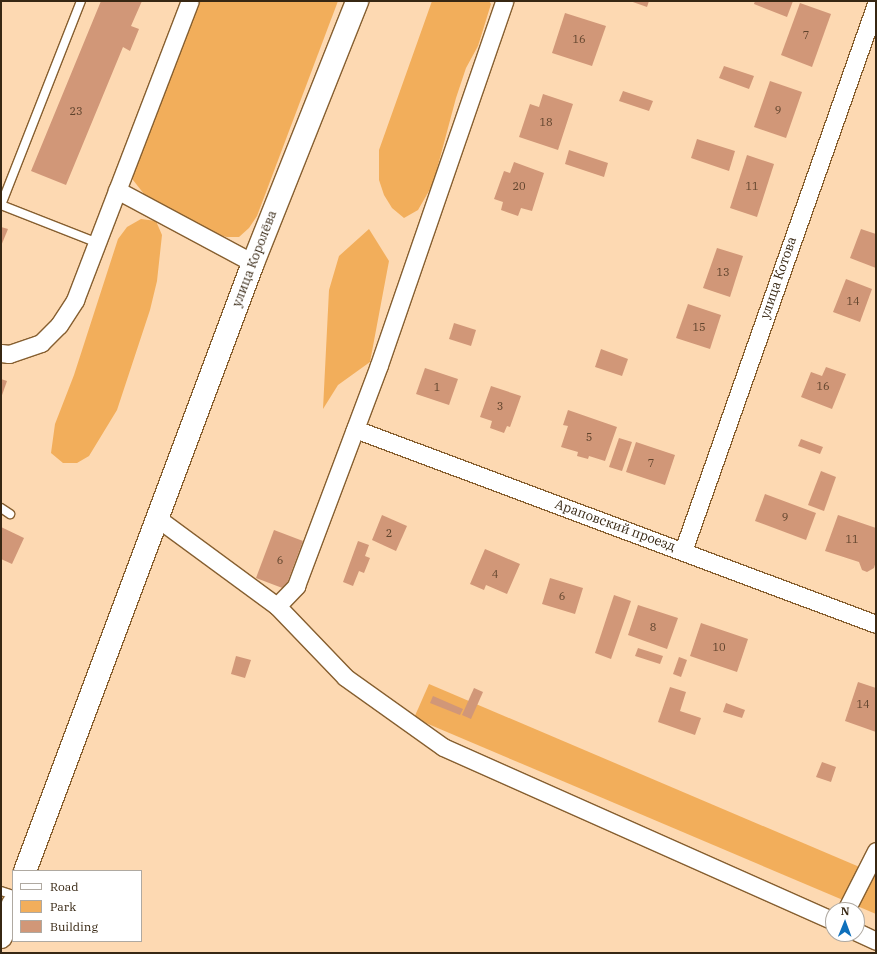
<!DOCTYPE html>
<meta charset="utf-8">
<style>
body{margin:0}
#map{position:relative;width:877px;height:954px;overflow:hidden;background:#fdd9b2;font-family:"IBM Plex Serif",serif}
div>[style]{position:absolute}
.green>*{inset:0;background:#f2ae5b}
.building>*{inset:0;background:#d19778}
.roads{filter:drop-shadow(1px 0 #865f30) drop-shadow(-1px 0 #865f30) drop-shadow(0 1px #865f30) drop-shadow(0 -1px #865f30)}
.lane>*{height:8px;margin:-4px;padding:0 4px;transform-origin:4px;border-radius:4px;background:#fff}
.street>*{height:17px;margin:-8.5px;padding:0 8.5px;transform-origin:8.5px;border-radius:8.5px;background:#fff}
.secondary>*{height:22px;margin:-11px;padding:0 11px;transform-origin:11px;border-radius:11px;background:#fff}
span{translate:-50% -50%;white-space:nowrap;text-align:center;line-height:1.15;-webkit-text-stroke:3px #fff;paint-order:stroke}
.number-label{font-size:11px;color:#5e432c}
.number-label span{-webkit-text-stroke-width:0}
.street-label{font-size:13px;color:#372713}
.frame{position:absolute;inset:0;border:2px solid #372713;pointer-events:none}
.legend{position:absolute;left:12px;top:870px;width:130px;height:72px;box-sizing:border-box;background:#fff;border:1px solid #afa9a1;margin:0;padding:5px 7px;list-style:none;font-size:12px;color:#372713}
.legend li{display:flex;align-items:center;gap:8px;height:20px}
.legend b{width:20px;border:1px solid #afa9a1}
.north{position:absolute;left:825px;top:902px;width:40px;height:40px;box-sizing:border-box;background:#fff;border:1px solid #afa9a1;border-radius:50%;rotate:1deg;font-size:11px;font-weight:700;line-height:16px;text-align:center;color:#372713}
.north::after{content:'';display:block;margin:auto;width:14px;height:18px;background:#0f70bc;clip-path:polygon(50% 0,100% 100%,50% 72%,0 100%)}
</style>
<div id="map">
<div class="green">
<div style="clip-path:polygon(198px 1px,338px 1px,257px 216px,249px 228px,239px 237px,227px 237px,215px 234px,144px 194px,133px 180px,133px 171px)"></div>
<div style="clip-path:polygon(432px 1px,489px 1px,491px 4px,478px 46px,466px 68px,456px 98px,433px 184px,418px 210px,404px 218px,392px 208px,384px 195px,379px 180px,379px 150px)"></div>
<div style="clip-path:polygon(141px 219px,156px 221px,162px 235px,157px 281px,150px 310px,117px 410px,89px 456px,77px 463px,63px 463px,51px 453px,55px 424px,74px 375px,118px 239px,127px 227px)"></div>
<div style="clip-path:polygon(369px 229px,389px 261px,370px 362px,338px 385px,323px 409px,329px 290px,339px 256px)"></div>
<div style="clip-path:polygon(429px 684px,876px 874px,876px 914px,414px 718px)"></div>
</div>
<div class="building">
<div style="clip-path:polygon(101px 1px,142px 1px,131px 26px,139px 29px,130px 51px,123px 47px,66px 185px,31px 171px)"></div>
<div style="clip-path:polygon(630px 1px,649px 1px,647px 7px)"></div>
<div style="clip-path:polygon(755px 1px,793px 1px,787px 17px,754px 4px)"></div>
<div style="clip-path:polygon(800px 3px,831px 14px,812px 67px,781px 55px)"></div>
<div style="clip-path:polygon(565px 13px,606px 26px,592px 66px,552px 53px)"></div>
<div style="clip-path:polygon(724px 66px,754px 76px,749px 89px,719px 78px)"></div>
<div style="clip-path:polygon(770px 81px,802px 92px,786px 138px,754px 127px)"></div>
<div style="clip-path:polygon(623px 91px,653px 101px,649px 111px,619px 101px)"></div>
<div style="clip-path:polygon(543px 94px,573px 104px,558px 150px,519px 137px,530px 104px,539px 107px)"></div>
<div style="clip-path:polygon(697px 139px,735px 151px,729px 171px,691px 158px)"></div>
<div style="clip-path:polygon(569px 150px,608px 163px,604px 177px,565px 164px)"></div>
<div style="clip-path:polygon(747px 155px,774px 164px,757px 217px,730px 208px)"></div>
<div style="clip-path:polygon(514px 162px,544px 173px,532px 211px,521px 208px,518px 216px,501px 210px,503px 202px,494px 199px,504px 171px,510px 173px)"></div>
<div style="clip-path:polygon(1px 227px,8px 229px,1px 246px)"></div>
<div style="clip-path:polygon(861px 229px,876px 234px,876px 268px,850px 258px)"></div>
<div style="clip-path:polygon(717px 248px,743px 256px,730px 297px,703px 288px)"></div>
<div style="clip-path:polygon(846px 279px,872px 289px,860px 322px,833px 312px)"></div>
<div style="clip-path:polygon(688px 304px,721px 315px,710px 349px,676px 338px)"></div>
<div style="clip-path:polygon(454px 323px,476px 330px,471px 346px,449px 339px)"></div>
<div style="clip-path:polygon(601px 349px,628px 359px,622px 376px,595px 367px)"></div>
<div style="clip-path:polygon(826px 367px,846px 374px,832px 409px,801px 397px,811px 372px,822px 376px)"></div>
<div style="clip-path:polygon(425px 368px,458px 379px,449px 405px,416px 394px)"></div>
<div style="clip-path:polygon(1px 379px,7px 381px,1px 398px)"></div>
<div style="clip-path:polygon(491px 386px,521px 396px,510px 427px,507px 426px,504px 433px,490px 428px,492px 421px,480px 417px)"></div>
<div style="clip-path:polygon(568px 410px,617px 427px,605px 461px,589px 456px,588px 459px,577px 456px,578px 452px,561px 447px,568px 426px,563px 425px)"></div>
<div style="clip-path:polygon(619px 438px,632px 442px,622px 471px,609px 467px)"></div>
<div style="clip-path:polygon(801px 439px,823px 447px,820px 454px,798px 446px)"></div>
<div style="clip-path:polygon(636px 442px,675px 455px,665px 485px,626px 472px)"></div>
<div style="clip-path:polygon(821px 471px,836px 477px,824px 511px,808px 505px)"></div>
<div style="clip-path:polygon(765px 494px,816px 513px,806px 540px,755px 521px)"></div>
<div style="clip-path:polygon(382px 515px,407px 526px,396px 551px,372px 540px)"></div>
<div style="clip-path:polygon(838px 515px,876px 528px,876px 561px,874px 568px,867px 572px,862px 570px,859px 562px,825px 551px)"></div>
<div style="clip-path:polygon(1px 527px,24px 538px,12px 564px,1px 559px)"></div>
<div style="clip-path:polygon(274px 530px,303px 541px,285px 589px,256px 578px)"></div>
<div style="clip-path:polygon(358px 541px,369px 545px,365px 556px,370px 558px,364px 573px,359px 571px,353px 586px,343px 582px)"></div>
<div style="clip-path:polygon(485px 549px,520px 564px,507px 594px,486px 585px,484px 590px,470px 584px)"></div>
<div style="clip-path:polygon(550px 578px,583px 588px,575px 614px,542px 604px)"></div>
<div style="clip-path:polygon(614px 595px,631px 601px,611px 659px,595px 653px)"></div>
<div style="clip-path:polygon(638px 605px,678px 618px,667px 649px,628px 635px)"></div>
<div style="clip-path:polygon(701px 623px,748px 639px,737px 672px,690px 656px)"></div>
<div style="clip-path:polygon(638px 648px,663px 656px,660px 664px,635px 656px)"></div>
<div style="clip-path:polygon(236px 656px,251px 660px,245px 678px,231px 674px)"></div>
<div style="clip-path:polygon(679px 657px,687px 660px,681px 677px,673px 674px)"></div>
<div style="clip-path:polygon(858px 682px,876px 688px,876px 732px,845px 721px)"></div>
<div style="clip-path:polygon(670px 687px,686px 692px,680px 711px,701px 718px,695px 735px,658px 722px)"></div>
<div style="clip-path:polygon(474px 688px,483px 692px,471px 719px,462px 715px)"></div>
<div style="clip-path:polygon(433px 696px,463px 709px,460px 715px,430px 703px)"></div>
<div style="clip-path:polygon(726px 703px,745px 710px,742px 718px,723px 712px)"></div>
<div style="clip-path:polygon(822px 762px,836px 767px,831px 782px,816px 777px)"></div>
</div>
<div class="roads">
<div class="lane">
<div style="left:1px;top:205px;width:219px;rotate:-68.6deg"></div>
<div style="left:1px;top:205px;width:104px;rotate:21.4deg"></div>
<div style="left:1px;top:508px;width:11px;rotate:34deg"></div>
<div style="left:1px;top:891px;width:13px;rotate:18deg"></div>
</div>
<div class="street">
<div style="left:117px;top:190px;width:154px;rotate:28.2deg"></div>
<div style="left:1px;top:353px;width:8px;rotate:7deg"></div>
<div style="left:9px;top:354px;width:34px;rotate:-19deg"></div>
<div style="left:41px;top:343px;width:25px;rotate:-45deg"></div>
<div style="left:59px;top:325px;width:30px;rotate:-57deg"></div>
<div style="left:75px;top:300px;width:320px;rotate:-69deg"></div>
<div style="left:355px;top:429px;width:556px;rotate:20.52deg"></div>
<div style="left:157px;top:518px;width:149px;rotate:36.3deg"></div>
<div style="left:277px;top:606px;width:98px;rotate:46.2deg"></div>
<div style="left:345px;top:677px;width:120px;rotate:35.5deg"></div>
<div style="left:443px;top:747px;width:427px;rotate:24deg"></div>
<div style="left:683px;top:551px;width:580px;rotate:-70.57deg"></div>
<div style="left:277px;top:606px;width:28px;rotate:-46deg"></div>
<div style="left:296px;top:586px;width:236px;rotate:-69.4deg"></div>
<div style="left:379px;top:365px;width:385px;rotate:-71deg"></div>
<div style="left:846px;top:910px;width:66px;rotate:-63deg"></div>
<div style="left:857px;top:932px;width:21px;rotate:25deg"></div>
</div>
<div class="secondary">
<div style="left:25px;top:871px;width:649px;rotate:-69.44deg"></div>
<div style="left:253px;top:263px;width:282px;rotate:-68.3deg"></div>
<div style="left:1px;top:937px;width:35px;rotate:-70deg"></div>
</div>
</div>
<div class="number-label">
<span style="left:806px;top:35px">7</span>
<span style="left:579px;top:39px">16</span>
<span style="left:778px;top:110px">9</span>
<span style="left:76px;top:111px">23</span>
<span style="left:546px;top:122px">18</span>
<span style="left:519px;top:186px">20</span>
<span style="left:752px;top:186px">11</span>
<span style="left:723px;top:272px">13</span>
<span style="left:853px;top:301px">14</span>
<span style="left:699px;top:327px">15</span>
<span style="left:823px;top:386px">16</span>
<span style="left:437px;top:387px">1</span>
<span style="left:500px;top:406px">3</span>
<span style="left:589px;top:437px">5</span>
<span style="left:651px;top:463px">7</span>
<span style="left:785px;top:517px">9</span>
<span style="left:389px;top:533px">2</span>
<span style="left:852px;top:539px">11</span>
<span style="left:280px;top:560px">6</span>
<span style="left:495px;top:574px">4</span>
<span style="left:562px;top:596px">6</span>
<span style="left:653px;top:627px">8</span>
<span style="left:719px;top:647px">10</span>
<span style="left:863px;top:704px">14</span>
</div>
<div class="street-label">
<span style="left:255px;top:259px;rotate:-69deg">улица Королёва</span>
<span style="left:779px;top:278px;rotate:-71deg">улица Котова</span>
<span style="left:615px;top:526px;rotate:20deg">Араповский проезд</span>
</div>
<div class="frame"></div>
<ul class="legend">
<li><b style="height:5px;background:#fff"></b>Road</li>
<li><b style="height:11px;background:#f2ae5b"></b>Park</li>
<li><b style="height:11px;background:#d19778"></b>Building</li>
</ul>
<div class="north">N</div>
</div>
